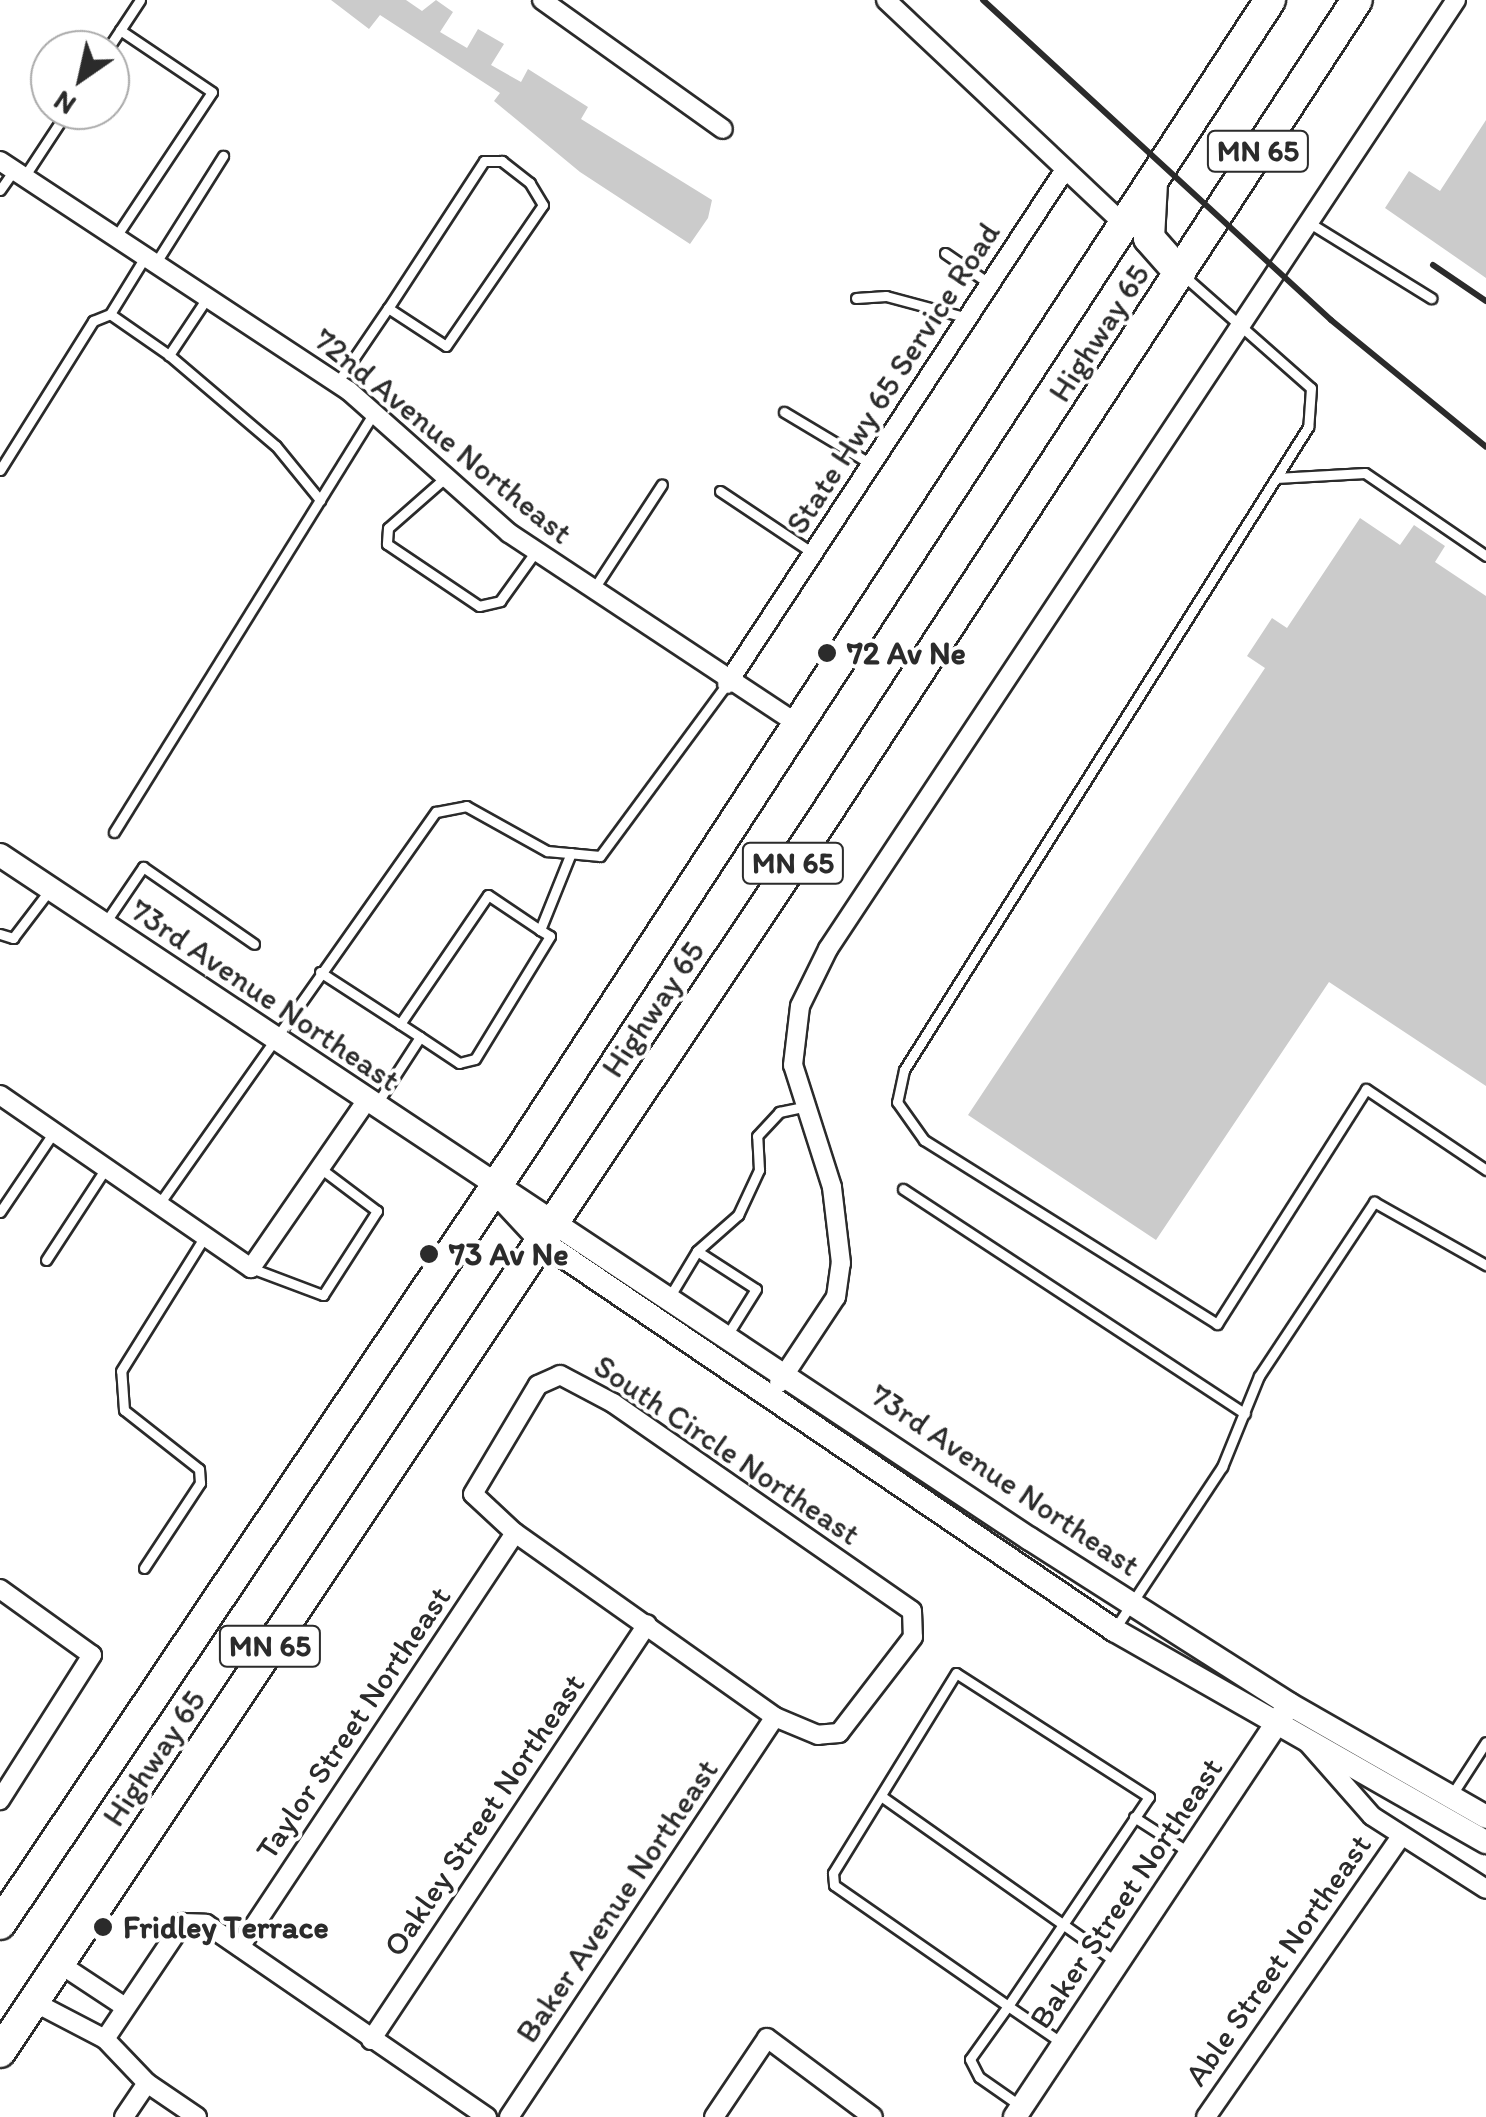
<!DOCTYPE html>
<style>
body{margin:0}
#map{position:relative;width:1486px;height:2117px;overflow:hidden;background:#fff;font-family:Itim,sans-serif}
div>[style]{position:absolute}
.building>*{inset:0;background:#cbcbcb}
.roads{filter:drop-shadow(2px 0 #2b2b2b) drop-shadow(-2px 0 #2b2b2b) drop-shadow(0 2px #2b2b2b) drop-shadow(0 -2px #2b2b2b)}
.lane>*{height:9px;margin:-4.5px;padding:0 4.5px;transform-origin:4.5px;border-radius:4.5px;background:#fff}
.street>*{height:18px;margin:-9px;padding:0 9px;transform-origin:9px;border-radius:9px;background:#fff}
.secondary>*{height:22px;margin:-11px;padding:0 11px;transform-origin:11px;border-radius:11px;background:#fff}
.highway>*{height:30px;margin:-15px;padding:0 15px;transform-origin:15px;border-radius:15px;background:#fff}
.rail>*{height:6px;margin:-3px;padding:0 3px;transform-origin:3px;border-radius:3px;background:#2b2b2b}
.dots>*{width:28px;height:28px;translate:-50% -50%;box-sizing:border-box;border:5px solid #fff;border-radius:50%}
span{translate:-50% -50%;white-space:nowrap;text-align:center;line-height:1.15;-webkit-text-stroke:8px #fff;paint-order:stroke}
.shield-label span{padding:2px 8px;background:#fff;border:2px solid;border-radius:8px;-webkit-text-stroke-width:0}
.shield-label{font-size:30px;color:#2b2b2b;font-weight:700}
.street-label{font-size:32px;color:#2b2b2b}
.poi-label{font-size:32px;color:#2b2b2b;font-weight:700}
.left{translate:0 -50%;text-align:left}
.north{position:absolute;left:30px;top:30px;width:100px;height:100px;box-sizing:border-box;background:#fff;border:2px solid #aaa;border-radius:50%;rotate:214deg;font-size:28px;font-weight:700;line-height:40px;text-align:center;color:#2b2b2b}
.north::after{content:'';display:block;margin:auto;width:35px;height:45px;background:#2b2b2b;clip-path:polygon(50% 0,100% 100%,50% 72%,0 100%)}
</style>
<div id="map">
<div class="building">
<div style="clip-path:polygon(331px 0,406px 0,422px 11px,436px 0,453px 12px,440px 32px,467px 48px,478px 29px,504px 44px,491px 65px,521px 82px,528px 69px,588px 107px,581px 119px,712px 200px,708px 218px,690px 244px,580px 172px,494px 101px,500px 93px,380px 15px,369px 29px)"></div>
<div style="clip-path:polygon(1486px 120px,1486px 278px,1385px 208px,1409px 171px,1440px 191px)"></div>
<div style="clip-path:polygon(1360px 518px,1400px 545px,1414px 525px,1445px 546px,1435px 562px,1486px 596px,1486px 1086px,1329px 982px,1156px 1240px,968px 1115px,1265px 668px,1247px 656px,1272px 618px,1287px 628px)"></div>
</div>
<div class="roads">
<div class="lane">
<div style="left:107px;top:50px;width:60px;rotate:-56.6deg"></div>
<div style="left:24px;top:177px;width:80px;rotate:-56.7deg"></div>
<div style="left:0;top:190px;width:24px;rotate:-55deg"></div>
<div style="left:1308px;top:222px;width:145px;rotate:31.7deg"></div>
<div style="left:115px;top:238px;width:175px;rotate:-56.4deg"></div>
<div style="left:212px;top:92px;width:111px;rotate:-146deg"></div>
<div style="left:945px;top:253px;width:55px;rotate:34.6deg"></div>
<div style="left:155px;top:264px;width:128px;rotate:-57.8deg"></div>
<div style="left:1184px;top:276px;width:169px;rotate:41.4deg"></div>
<div style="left:1311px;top:388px;width:39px;rotate:94deg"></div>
<div style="left:1308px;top:427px;width:759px;rotate:122.14deg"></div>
<div style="left:904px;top:1070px;width:33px;rotate:102deg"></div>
<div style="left:897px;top:1102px;width:47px;rotate:54.6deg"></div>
<div style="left:924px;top:1140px;width:346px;rotate:32.1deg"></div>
<div style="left:1217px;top:1324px;width:278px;rotate:-57.6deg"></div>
<div style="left:1366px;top:1089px;width:145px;rotate:34deg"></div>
<div style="left:207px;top:298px;width:69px;rotate:123.7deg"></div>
<div style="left:169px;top:355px;width:140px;rotate:40.4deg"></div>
<div style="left:276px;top:446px;width:70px;rotate:50.8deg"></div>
<div style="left:856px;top:298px;width:30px;rotate:-4deg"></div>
<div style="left:886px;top:296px;width:85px;rotate:15deg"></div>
<div style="left:110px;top:314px;width:67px;rotate:-58.4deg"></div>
<div style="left:337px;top:383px;width:91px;rotate:-55.8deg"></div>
<div style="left:388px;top:308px;width:69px;rotate:33.2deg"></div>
<div style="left:446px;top:346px;width:171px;rotate:-55.5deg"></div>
<div style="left:543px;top:205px;width:26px;rotate:-121deg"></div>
<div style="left:530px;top:183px;width:36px;rotate:-142deg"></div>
<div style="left:502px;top:161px;width:18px;rotate:180deg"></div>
<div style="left:484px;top:161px;width:176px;rotate:123.1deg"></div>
<div style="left:784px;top:412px;width:101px;rotate:30.9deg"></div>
<div style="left:0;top:470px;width:176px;rotate:-58deg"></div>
<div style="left:93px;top:321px;width:18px;rotate:-22deg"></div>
<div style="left:110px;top:314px;width:72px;rotate:34.8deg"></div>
<div style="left:446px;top:477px;width:77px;rotate:138.7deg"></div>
<div style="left:388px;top:528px;width:16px;rotate:94deg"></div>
<div style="left:387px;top:544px;width:111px;rotate:34deg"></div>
<div style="left:479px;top:606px;width:22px;rotate:-13deg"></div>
<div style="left:500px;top:601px;width:62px;rotate:-54.2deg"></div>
<div style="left:1276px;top:478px;width:89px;rotate:-3.2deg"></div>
<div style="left:1365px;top:473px;width:147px;rotate:34.4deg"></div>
<div style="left:720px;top:491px;width:112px;rotate:33.7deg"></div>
<div style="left:593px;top:590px;width:126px;rotate:-56.9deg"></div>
<div style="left:114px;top:832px;width:493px;rotate:-58.2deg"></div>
<div style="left:105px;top:923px;width:68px;rotate:-55.8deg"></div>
<div style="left:143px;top:867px;width:135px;rotate:34.7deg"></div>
<div style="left:0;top:934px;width:14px;rotate:17deg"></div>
<div style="left:13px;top:938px;width:58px;rotate:-52.7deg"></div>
<div style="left:320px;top:972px;width:119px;rotate:33deg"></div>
<div style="left:420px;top:1037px;width:77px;rotate:122.9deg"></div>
<div style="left:400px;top:1024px;width:156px;rotate:-55.7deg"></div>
<div style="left:488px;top:895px;width:63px;rotate:33.9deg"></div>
<div style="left:420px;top:1037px;width:47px;rotate:33.7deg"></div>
<div style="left:459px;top:1063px;width:16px;rotate:-14deg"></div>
<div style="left:475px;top:1059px;width:144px;rotate:-58.6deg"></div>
<div style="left:550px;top:936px;width:12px;rotate:-149deg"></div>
<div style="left:540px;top:930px;width:83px;rotate:-68.1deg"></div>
<div style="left:903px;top:1189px;width:409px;rotate:33.3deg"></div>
<div style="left:159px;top:1204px;width:480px;rotate:-54.8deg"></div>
<div style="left:436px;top:812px;width:31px;rotate:-11deg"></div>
<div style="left:466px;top:806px;width:93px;rotate:29.1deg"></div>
<div style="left:547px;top:851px;width:53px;rotate:5.4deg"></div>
<div style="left:600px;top:856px;width:214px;rotate:-53.6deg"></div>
<div style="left:0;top:1212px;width:97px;rotate:-56deg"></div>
<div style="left:697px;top:1251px;width:55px;rotate:-41.3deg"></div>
<div style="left:738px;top:1215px;width:50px;rotate:-65deg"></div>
<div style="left:759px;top:1170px;width:34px;rotate:-93deg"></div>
<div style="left:757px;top:1136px;width:33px;rotate:-47deg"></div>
<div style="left:779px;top:1112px;width:25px;rotate:-12deg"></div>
<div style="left:46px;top:1260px;width:110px;rotate:-56.9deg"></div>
<div style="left:251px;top:1268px;width:77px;rotate:20.6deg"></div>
<div style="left:323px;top:1295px;width:100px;rotate:-57.3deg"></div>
<div style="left:377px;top:1211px;width:71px;rotate:-143deg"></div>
<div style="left:670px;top:1296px;width:52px;rotate:-59deg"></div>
<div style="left:697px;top:1251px;width:70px;rotate:32.8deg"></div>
<div style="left:756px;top:1289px;width:53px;rotate:121.9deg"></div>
<div style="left:144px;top:1568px;width:102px;rotate:-56.6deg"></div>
<div style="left:200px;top:1483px;width:14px;rotate:-94deg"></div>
<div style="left:199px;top:1469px;width:95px;rotate:-141.8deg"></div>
<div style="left:124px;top:1410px;width:39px;rotate:-94deg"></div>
<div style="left:121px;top:1371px;width:159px;rotate:-58.1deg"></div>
<div style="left:1114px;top:1630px;width:196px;rotate:-56.5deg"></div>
<div style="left:1222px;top:1467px;width:98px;rotate:-67.9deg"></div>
<div style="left:1259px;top:1376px;width:209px;rotate:-56.5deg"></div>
<div style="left:1374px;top:1202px;width:129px;rotate:29.4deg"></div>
<div style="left:881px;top:1796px;width:288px;rotate:35.2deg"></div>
<div style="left:1451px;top:1796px;width:64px;rotate:-57.1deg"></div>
<div style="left:1134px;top:1817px;width:67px;rotate:32.7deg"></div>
<div style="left:1022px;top:2107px;width:52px;rotate:-145.1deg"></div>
<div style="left:979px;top:2077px;width:20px;rotate:-117deg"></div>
<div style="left:970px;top:2059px;width:65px;rotate:-54.4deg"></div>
<div style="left:1008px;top:2006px;width:252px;rotate:-56deg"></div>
<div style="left:1149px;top:1797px;width:229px;rotate:-147.3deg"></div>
<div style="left:956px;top:1673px;width:235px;rotate:121.6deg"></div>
<div style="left:833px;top:1873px;width:12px;rotate:85deg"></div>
<div style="left:834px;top:1885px;width:212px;rotate:34.8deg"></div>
<div style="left:1008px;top:2006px;width:65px;rotate:34.4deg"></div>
</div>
<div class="street">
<div style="left:542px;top:0;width:222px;rotate:35.5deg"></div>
<div style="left:886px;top:0;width:327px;rotate:43.3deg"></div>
<div style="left:0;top:161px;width:418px;rotate:33.4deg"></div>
<div style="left:349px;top:391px;width:214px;rotate:41.6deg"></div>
<div style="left:509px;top:533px;width:348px;rotate:33.5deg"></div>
<div style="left:727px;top:684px;width:614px;rotate:-56.7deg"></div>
<div style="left:0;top:1095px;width:305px;rotate:34.6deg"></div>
<div style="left:251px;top:1268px;width:201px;rotate:-55.4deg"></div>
<div style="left:560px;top:1375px;width:60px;rotate:27.8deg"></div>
<div style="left:613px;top:1403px;width:364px;rotate:34.8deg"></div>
<div style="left:912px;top:1611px;width:26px;rotate:88deg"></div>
<div style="left:913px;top:1637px;width:121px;rotate:127.6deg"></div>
<div style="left:839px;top:1733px;width:21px;rotate:175deg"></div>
<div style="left:818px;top:1735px;width:47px;rotate:-157.3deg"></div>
<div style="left:775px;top:1717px;width:319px;rotate:-144.7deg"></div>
<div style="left:515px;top:1533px;width:57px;rotate:-137.1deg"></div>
<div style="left:473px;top:1494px;width:127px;rotate:-59.2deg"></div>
<div style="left:538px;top:1385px;width:24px;rotate:-24deg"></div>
<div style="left:779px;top:1383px;width:103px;rotate:-56.5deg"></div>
<div style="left:836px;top:1297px;width:34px;rotate:-82deg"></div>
<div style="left:841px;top:1263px;width:77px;rotate:-96.8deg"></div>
<div style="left:832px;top:1187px;width:128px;rotate:-107.7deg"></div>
<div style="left:793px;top:1065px;width:59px;rotate:-83.2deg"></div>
<div style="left:800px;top:1006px;width:64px;rotate:-63.8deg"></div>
<div style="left:828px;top:949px;width:1138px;rotate:-56.51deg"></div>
<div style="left:0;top:1589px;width:113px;rotate:35.7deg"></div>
<div style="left:92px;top:1655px;width:172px;rotate:122.4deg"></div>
<div style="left:1307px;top:1742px;width:98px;rotate:48.7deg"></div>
<div style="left:1372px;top:1816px;width:135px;rotate:32.6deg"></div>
<div style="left:240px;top:1947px;width:497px;rotate:-56.4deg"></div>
<div style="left:60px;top:1964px;width:78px;rotate:33.5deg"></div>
<div style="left:34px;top:2002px;width:80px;rotate:27.5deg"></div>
<div style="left:371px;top:2040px;width:499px;rotate:-56.4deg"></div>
<div style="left:124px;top:2117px;width:41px;rotate:-55.9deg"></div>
<div style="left:197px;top:2117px;width:60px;rotate:-145.8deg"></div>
<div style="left:147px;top:2083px;width:61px;rotate:-133.7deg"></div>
<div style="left:105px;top:2039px;width:140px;rotate:-56.1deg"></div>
<div style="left:183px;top:1923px;width:23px;rotate:2deg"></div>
<div style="left:206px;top:1924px;width:341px;rotate:34.5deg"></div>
<div style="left:509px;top:2117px;width:480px;rotate:-56.4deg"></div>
<div style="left:714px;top:2117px;width:95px;rotate:-56.1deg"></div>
<div style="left:767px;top:2038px;width:132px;rotate:36.7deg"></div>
<div style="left:1206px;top:2117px;width:340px;rotate:-55.2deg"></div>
</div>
<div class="secondary">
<div style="left:0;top:855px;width:1236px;rotate:33.59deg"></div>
<div style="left:1030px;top:1539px;width:307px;rotate:32.5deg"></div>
<div style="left:1289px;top:1704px;width:227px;rotate:29.8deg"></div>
<div style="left:503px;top:1200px;width:56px;rotate:47.2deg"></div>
<div style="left:541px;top:1241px;width:693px;rotate:34.17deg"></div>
<div style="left:1114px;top:1630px;width:428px;rotate:29.7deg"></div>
<div style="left:1015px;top:2117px;width:486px;rotate:-56.4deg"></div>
</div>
<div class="highway">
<div style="left:1152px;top:183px;width:55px;rotate:93.1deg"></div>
<div style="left:1149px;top:238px;width:47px;rotate:48.5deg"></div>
<div style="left:0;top:1924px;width:937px;rotate:-56.09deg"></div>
<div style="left:523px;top:1146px;width:1368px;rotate:-56.9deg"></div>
<div style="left:0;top:2052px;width:1485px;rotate:-56.29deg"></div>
<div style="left:824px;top:817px;width:975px;rotate:-56.88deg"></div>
</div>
</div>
<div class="rail">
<div style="left:983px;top:0;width:473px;rotate:42.6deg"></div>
<div style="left:1331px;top:320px;width:200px;rotate:39.3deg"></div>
<div style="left:1433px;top:265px;width:64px;rotate:34.2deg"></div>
</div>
<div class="dots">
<div style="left:827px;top:653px;background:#2b2b2b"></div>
<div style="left:429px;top:1254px;background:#2b2b2b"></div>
<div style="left:103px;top:1927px;background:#2b2b2b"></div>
</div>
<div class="shield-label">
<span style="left:1258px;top:151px">MN 65</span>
<span style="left:793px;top:863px">MN 65</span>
<span style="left:270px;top:1646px">MN 65</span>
</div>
<div class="street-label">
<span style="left:1099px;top:333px;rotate:-57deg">Highway 65</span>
<span style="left:893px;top:378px;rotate:-57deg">State Hwy 65 Service Road</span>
<span style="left:443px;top:436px;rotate:39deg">72nd Avenue Northeast</span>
<span style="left:265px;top:995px;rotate:34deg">73rd Avenue Northeast</span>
<span style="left:653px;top:1009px;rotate:-56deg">Highway 65</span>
<span style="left:727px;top:1450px;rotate:34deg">South Circle Northeast</span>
<span style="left:1005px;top:1480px;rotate:34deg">73rd Avenue Northeast</span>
<span style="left:353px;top:1723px;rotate:-56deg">Taylor Street Northeast</span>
<span style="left:154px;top:1758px;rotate:-56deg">Highway 65</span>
<span style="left:484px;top:1815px;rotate:-56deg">Oakley Street Northeast</span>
<span style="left:1126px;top:1893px;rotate:-56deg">Baker Street Northeast</span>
<span style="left:617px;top:1901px;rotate:-56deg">Baker Avenue Northeast</span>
<span style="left:1278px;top:1960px;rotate:-55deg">Able Street Northeast</span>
</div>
<div class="poi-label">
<span class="left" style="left:847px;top:653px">72 Av Ne</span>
<span class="left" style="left:449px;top:1254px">73 Av Ne</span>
<span class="left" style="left:123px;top:1927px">Fridley Terrace</span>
</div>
<div class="north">N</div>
</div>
